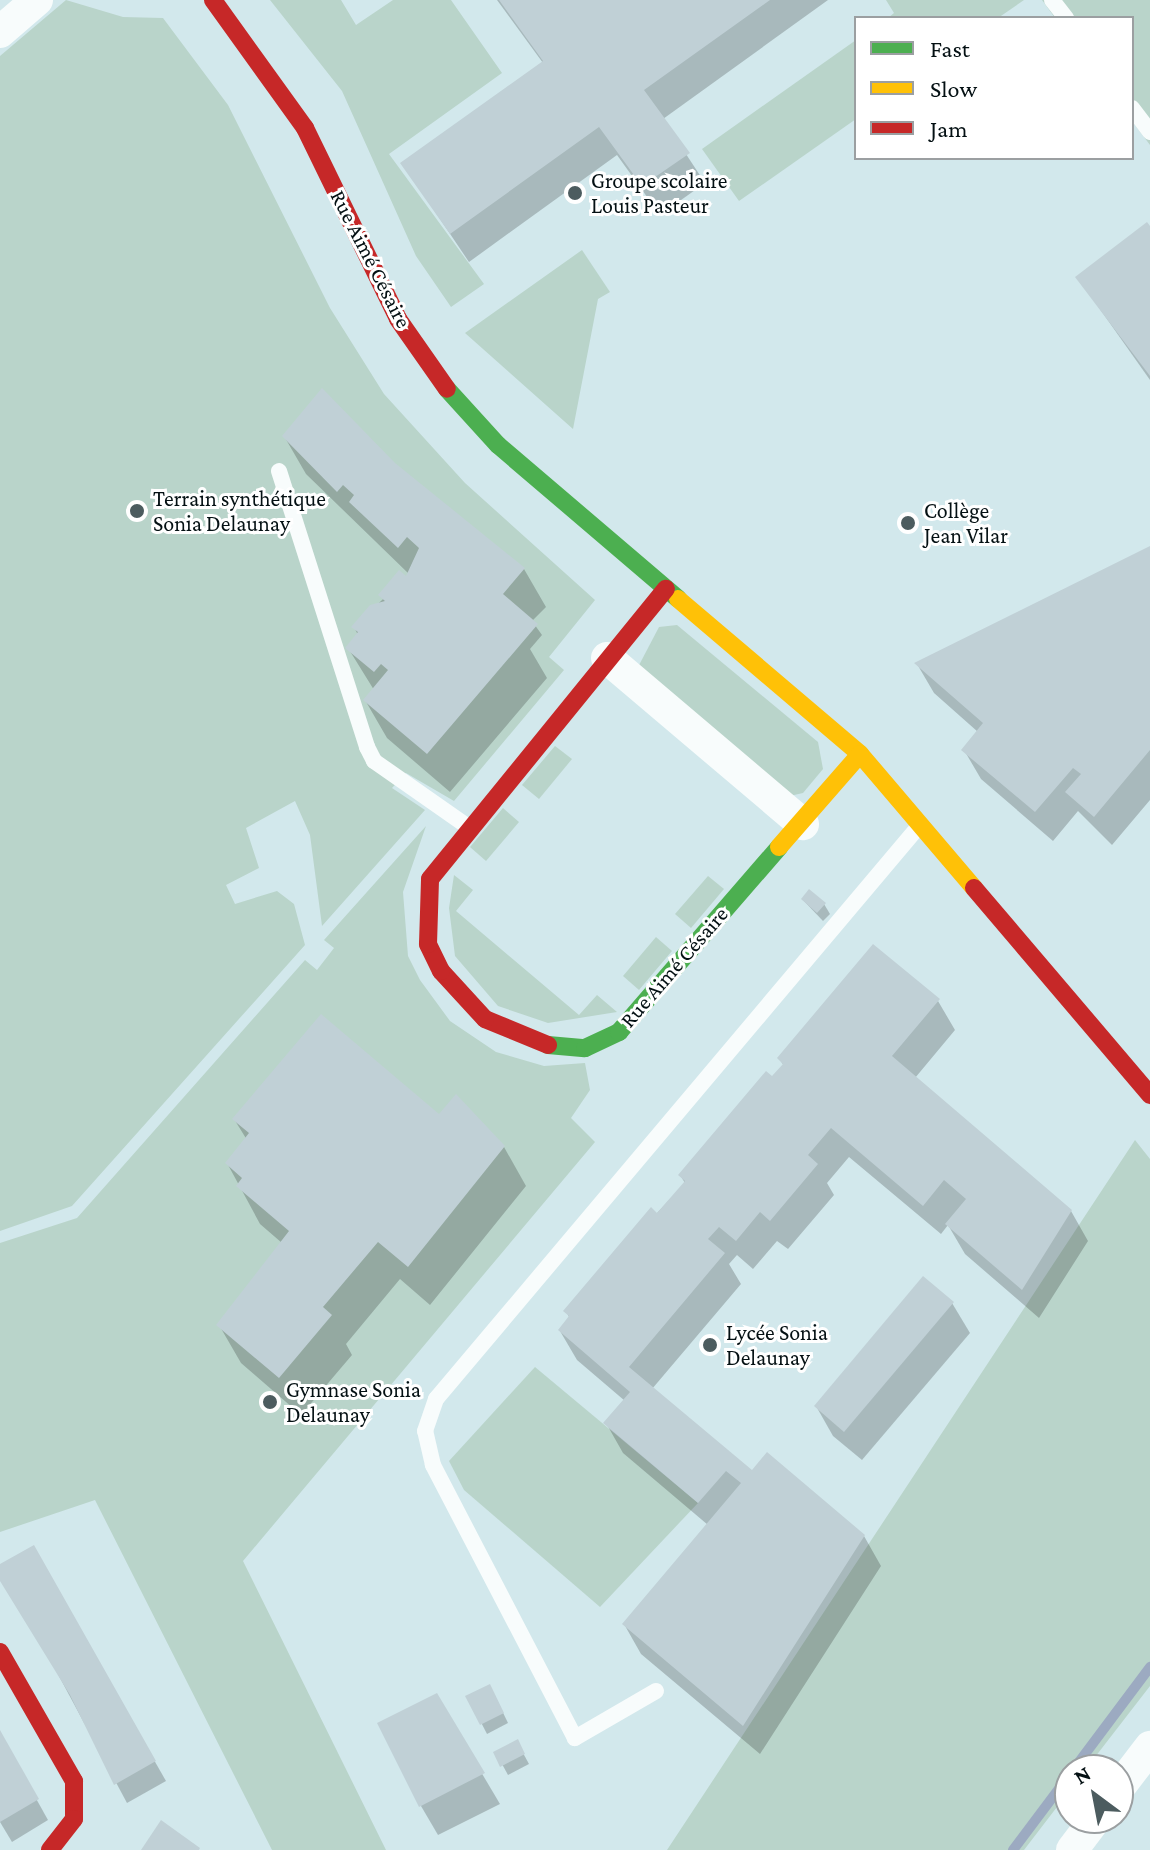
<!DOCTYPE html>
<meta charset="utf-8">
<style>
body{margin:0}
#map{position:relative;width:1150px;height:1850px;overflow:hidden;background:#d2e8ec;font-family:"Crimson Pro",serif}
div>[style]{position:absolute}
.green>*{inset:0;background:#b9d4ca}
.shadow>*{inset:0;background:#0003}
.stream>*{height:10px;margin:-5px;padding:0 5px;transform-origin:5px;border-radius:5px;background:#9caac1}
.building>*{inset:0;background:#c0d0d6}
.lane>*{height:16px;margin:-8px;padding:0 8px;transform-origin:8px;border-radius:8px;background:#f8fcfc}
.street>*{height:32px;margin:-16px;padding:0 16px;transform-origin:16px;border-radius:16px;background:#f8fcfc}
.fast>*{height:18px;margin:-9px;padding:0 9px;transform-origin:9px;border-radius:9px;background:#4caf50}
.slow>*{height:18px;margin:-9px;padding:0 9px;transform-origin:9px;border-radius:9px;background:#ffc107}
.jam>*{height:18px;margin:-9px;padding:0 9px;transform-origin:9px;border-radius:9px;background:#c62828}
.dots>*{width:22px;height:22px;translate:-50% -50%;box-sizing:border-box;border:4px solid #fff;border-radius:50%}
span{translate:-50% -50%;white-space:nowrap;text-align:center;line-height:1.15;-webkit-text-stroke:6px #fff;paint-order:stroke}
.poi-label{font-size:22px;color:#041013}
.left{translate:0 -50%;text-align:left}
.street-label{font-size:22px;color:#041013}
.legend{position:absolute;left:854px;top:16px;width:280px;height:144px;box-sizing:border-box;background:#fff;border:2px solid #9b9fa1;margin:0;padding:10px 14px;list-style:none;font-size:24px;color:#041013}
.legend li{display:flex;align-items:center;gap:16px;height:40px}
.legend b{width:40px;border:2px solid #9b9fa1}
.north{position:absolute;left:1054px;top:1754px;width:80px;height:80px;box-sizing:border-box;background:#fff;border:2px solid #9b9fa1;border-radius:50%;rotate:328deg;font-size:22px;font-weight:700;line-height:32px;text-align:center;color:#041013}
.north::after{content:'';display:block;margin:auto;width:28px;height:36px;background:#4c5c5f;clip-path:polygon(50% 0,100% 100%,50% 72%,0 100%)}
</style>
<div id="map">
<div class="green">
<div style="clip-path:polygon(66px 0,123px 17px,163px 18px,228px 105px,330px 308px,384px 394px,465px 483px,595px 600px,549px 657px,564px 670px,454px 801px,406px 773px,392px 788px,425px 810px,322px 926px,310px 835px,295px 801px,246px 828px,259px 868px,226px 885px,235px 904px,277px 891px,294px 904px,305px 945px,72px 1206px,0 1231px,0 56px)"></div>
<div style="clip-path:polygon(270px 0,341px 0,356px 25px,393px 0,451px 0,502px 73px,389px 154px,484px 284px,451px 307px,416px 256px,342px 91px)"></div>
<div style="clip-path:polygon(886px 0,1024px 0,998px 18px,888px 18px,894px 13px)"></div>
<div style="clip-path:polygon(1042px 0,1150px 0,1150px 145px,1132px 121px,1132px 18px,1055px 18px)"></div>
<div style="clip-path:polygon(856px 40px,856px 119px,739px 201px,702px 149px)"></div>
<div style="clip-path:polygon(582px 250px,610px 292px,598px 299px,573px 429px,465px 333px)"></div>
<div style="clip-path:polygon(677px 625px,818px 742px,823px 769px,803px 793px,785px 797px,637px 669px,659px 627px)"></div>
<div style="clip-path:polygon(555px 746px,572px 759px,539px 799px,522px 785px)"></div>
<div style="clip-path:polygon(503px 808px,519px 822px,486px 861px,470px 847px)"></div>
<div style="clip-path:polygon(426px 826px,403px 892px,408px 956px,420px 980px,450px 1021px,496px 1052px,544px 1066px,585px 1063px,590px 1090px,571px 1118px,595px 1142px,243px 1561px,386px 1850px,272px 1850px,95px 1500px,0 1532px,0 1243px,77px 1218px,305px 960px,317px 970px,334px 948px,324px 940px)"></div>
<div style="clip-path:polygon(454px 875px,473px 890px,456px 911px,579px 1015px,597px 995px,617px 1012px,548px 1023px,498px 1006px,455px 956px,449px 908px)"></div>
<div style="clip-path:polygon(708px 876px,724px 889px,691px 928px,675px 914px)"></div>
<div style="clip-path:polygon(656px 937px,672px 951px,639px 990px,623px 976px)"></div>
<div style="clip-path:polygon(1135px 1140px,1150px 1159px,1150px 1686px,1085px 1770px,1070px 1770px,1070px 1790px,1024px 1850px,667px 1850px)"></div>
<div style="clip-path:polygon(535px 1367px,698px 1503px,600px 1607px,464px 1490px,449px 1461px)"></div>
</div>
<div class="shadow">
<div style="clip-path:polygon(497px 0,828px 0,663px 119px,705px 183px,660px 215px,617px 155px,469px 262px,403px 164px,543px 63px)"></div>
<div style="clip-path:polygon(1150px 229px,1150px 380px,1078px 278px)"></div>
<div style="clip-path:polygon(284px 436px,394px 465px,524px 569px,546px 607px,532px 621px,542px 635px,530px 649px,547px 678px,450px 792px,387px 738px,365px 700px,374px 690px,348px 648px,358px 635px,354px 627px,409px 574px,306px 474px)"></div>
<div style="clip-path:polygon(1150px 548px,1150px 800px,1112px 845px,1078px 811px,1053px 841px,981px 779px,964px 750px,978px 732px,934px 693px,917px 664px)"></div>
<div style="clip-path:polygon(803px 900px,824px 904px,830px 914px,823px 921px)"></div>
<div style="clip-path:polygon(938px 1001px,955px 1030px,915px 1078px,1071px 1211px,1088px 1241px,1039px 1318px,965px 1254px,948px 1225px,941px 1234px,849px 1157px,827px 1183px,834px 1195px,788px 1249px,777px 1241px,753px 1269px,737px 1255px,729px 1264px,741px 1284px,652px 1389px,752px 1472px,864px 1536px,881px 1566px,760px 1754px,641px 1654px,624px 1624px,708px 1525px,623px 1453px,606px 1423px,625px 1401px,577px 1360px,560px 1331px,570px 1319px,566px 1311px,685px 1183px,680px 1175px,784px 1066px,779px 1058px)"></div>
<div style="clip-path:polygon(439px 1117px,504px 1147px,526px 1186px,430px 1305px,400px 1279px,346px 1344px,352px 1355px,301px 1415px,241px 1363px,219px 1325px,282px 1243px,260px 1224px,227px 1163px,247px 1140px,234px 1119px)"></div>
<div style="clip-path:polygon(952px 1303px,970px 1333px,862px 1460px,833px 1436px,816px 1406px)"></div>
<div style="clip-path:polygon(0 1566px,62px 1599px,166px 1781px,127px 1803px)"></div>
<div style="clip-path:polygon(436px 1696px,500px 1804px,438px 1835px,421px 1806px)"></div>
<div style="clip-path:polygon(495px 1696px,508px 1723px,487px 1734px,468px 1697px)"></div>
<div style="clip-path:polygon(0 1734px,48px 1820px,12px 1842px,0 1822px)"></div>
<div style="clip-path:polygon(517px 1742px,529px 1764px,508px 1775px,496px 1753px)"></div>
</div>
<div class="stream">
<div style="left:1073px;top:1770px;width:129px;rotate:-53.2deg"></div>
<div style="left:1013px;top:1850px;width:95px;rotate:-53.1deg"></div>
</div>
<div class="building">
<div style="clip-path:polygon(499px 0,770px 0,644px 90px,690px 153px,642px 186px,599px 127px,450px 234px,400px 163px,543px 61px)"></div>
<div style="clip-path:polygon(1147px 222px,1150px 226px,1150px 376px,1075px 277px)"></div>
<div style="clip-path:polygon(322px 388px,395px 463px,525px 568px,503px 594px,538px 624px,427px 754px,363px 700px,388px 670px,381px 664px,374px 672px,345px 648px,358px 632px,351px 627px,370px 605px,385px 601px,378px 595px,399px 570px,406px 576px,419px 548px,407px 537px,398px 548px,349px 502px,354px 495px,343px 485px,337px 492px,282px 436px)"></div>
<div style="clip-path:polygon(1150px 546px,1150px 750px,1094px 817px,1065px 792px,1081px 774px,1073px 768px,1035px 812px,961px 750px,983px 723px,914px 663px)"></div>
<div style="clip-path:polygon(809px 889px,826px 903px,817px 913px,801px 899px)"></div>
<div style="clip-path:polygon(873px 944px,940px 999px,892px 1056px,1072px 1210px,1022px 1290px,945px 1224px,966px 1199px,944px 1180px,923px 1206px,831px 1128px,808px 1155px,818px 1164px,770px 1221px,760px 1212px,736px 1241px,719px 1227px,708px 1239px,725px 1253px,629px 1367px,752px 1470px,767px 1452px,865px 1535px,743px 1726px,622px 1624px,741px 1483px,726px 1471px,698px 1503px,603px 1423px,630px 1392px,558px 1330px,569px 1316px,563px 1311px,651px 1207px,657px 1213px,685px 1181px,678px 1175px,766px 1071px,772px 1076px,783px 1064px,777px 1058px)"></div>
<div style="clip-path:polygon(321px 1014px,439px 1114px,456px 1094px,505px 1146px,408px 1267px,378px 1242px,323px 1307px,332px 1315px,279px 1378px,216px 1325px,289px 1231px,236px 1186px,242px 1178px,225px 1163px,249px 1133px,232px 1119px)"></div>
<div style="clip-path:polygon(923px 1276px,954px 1302px,844px 1432px,814px 1406px)"></div>
<div style="clip-path:polygon(34px 1545px,156px 1761px,114px 1785px,70px 1695px,0 1581px,0 1564px)"></div>
<div style="clip-path:polygon(490px 1684px,504px 1713px,480px 1725px,465px 1696px)"></div>
<div style="clip-path:polygon(437px 1693px,485px 1773px,419px 1807px,377px 1723px)"></div>
<div style="clip-path:polygon(0 1730px,39px 1799px,0 1822px)"></div>
<div style="clip-path:polygon(518px 1739px,525px 1754px,500px 1767px,493px 1752px)"></div>
<div style="clip-path:polygon(161px 1820px,200px 1848px,199px 1850px,141px 1850px)"></div>
</div>
<div class="lane">
<div style="left:1052px;top:0;width:23px;rotate:52deg"></div>
<div style="left:1132px;top:108px;width:30px;rotate:53deg"></div>
<div style="left:279px;top:471px;width:290px;rotate:72.3deg"></div>
<div style="left:367px;top:747px;width:16px;rotate:63deg"></div>
<div style="left:374px;top:761px;width:113px;rotate:35deg"></div>
<div style="left:656px;top:1691px;width:94px;rotate:149.9deg"></div>
<div style="left:575px;top:1738px;width:308px;rotate:-117.5deg"></div>
<div style="left:433px;top:1465px;width:35px;rotate:-103deg"></div>
<div style="left:425px;top:1431px;width:34px;rotate:-71deg"></div>
<div style="left:436px;top:1399px;width:749px;rotate:-49.87deg"></div>
</div>
<div class="street">
<div style="left:0;top:32px;width:49px;rotate:-40.9deg"></div>
<div style="left:607px;top:658px;width:257px;rotate:40.3deg"></div>
<div style="left:1118px;top:1789px;width:53px;rotate:-52.7deg"></div>
<div style="left:1072px;top:1850px;width:40px;rotate:-53deg"></div>
</div>
<div class="fast">
<div style="left:447px;top:389px;width:76px;rotate:47.7deg"></div>
<div style="left:498px;top:445px;width:237px;rotate:40.5deg"></div>
<div style="left:548px;top:1045px;width:37px;rotate:5deg"></div>
<div style="left:585px;top:1048px;width:38px;rotate:-25deg"></div>
<div style="left:619px;top:1032px;width:245px;rotate:-49.1deg"></div>
</div>
<div class="slow">
<div style="left:678px;top:599px;width:239px;rotate:40.4deg"></div>
<div style="left:860px;top:754px;width:176px;rotate:49.6deg"></div>
<div style="left:779px;top:847px;width:123px;rotate:-48.9deg"></div>
</div>
<div class="jam">
<div style="left:213px;top:0;width:158px;rotate:54.3deg"></div>
<div style="left:305px;top:128px;width:212px;rotate:64deg"></div>
<div style="left:398px;top:319px;width:85px;rotate:55deg"></div>
<div style="left:974px;top:888px;width:272px;rotate:49.6deg"></div>
<div style="left:548px;top:1045px;width:68px;rotate:-157.6deg"></div>
<div style="left:485px;top:1019px;width:65px;rotate:-132.5deg"></div>
<div style="left:441px;top:971px;width:30px;rotate:-116deg"></div>
<div style="left:428px;top:944px;width:65px;rotate:-88.2deg"></div>
<div style="left:430px;top:879px;width:374px;rotate:-50.9deg"></div>
<div style="left:0;top:1652px;width:149px;rotate:60.2deg"></div>
<div style="left:74px;top:1781px;width:38px;rotate:90deg"></div>
<div style="left:74px;top:1819px;width:39px;rotate:128deg"></div>
</div>
<div class="dots">
<div style="left:575px;top:193px;background:#4c5c5f"></div>
<div style="left:137px;top:511px;background:#4c5c5f"></div>
<div style="left:908px;top:523px;background:#4c5c5f"></div>
<div style="left:710px;top:1345px;background:#4c5c5f"></div>
<div style="left:270px;top:1402px;background:#4c5c5f"></div>
</div>
<div class="poi-label">
<span class="left" style="left:591px;top:193px">Groupe scolaire<br>Louis Pasteur</span>
<span class="left" style="left:153px;top:511px">Terrain synthétique<br>Sonia Delaunay</span>
<span class="left" style="left:924px;top:523px">Collège<br>Jean Vilar</span>
<span class="left" style="left:726px;top:1345px">Lycée Sonia<br>Delaunay</span>
<span class="left" style="left:286px;top:1402px">Gymnase Sonia<br>Delaunay</span>
</div>
<div class="street-label">
<span style="left:371px;top:259px;rotate:63deg">Rue Aimé Césaire</span>
<span style="left:674px;top:967px;rotate:-49deg">Rue Aimé Césaire</span>
</div>
<ul class="legend">
<li><b style="height:10px;background:#4caf50"></b>Fast</li>
<li><b style="height:10px;background:#ffc107"></b>Slow</li>
<li><b style="height:10px;background:#c62828"></b>Jam</li>
</ul>
<div class="north">N</div>
</div>
